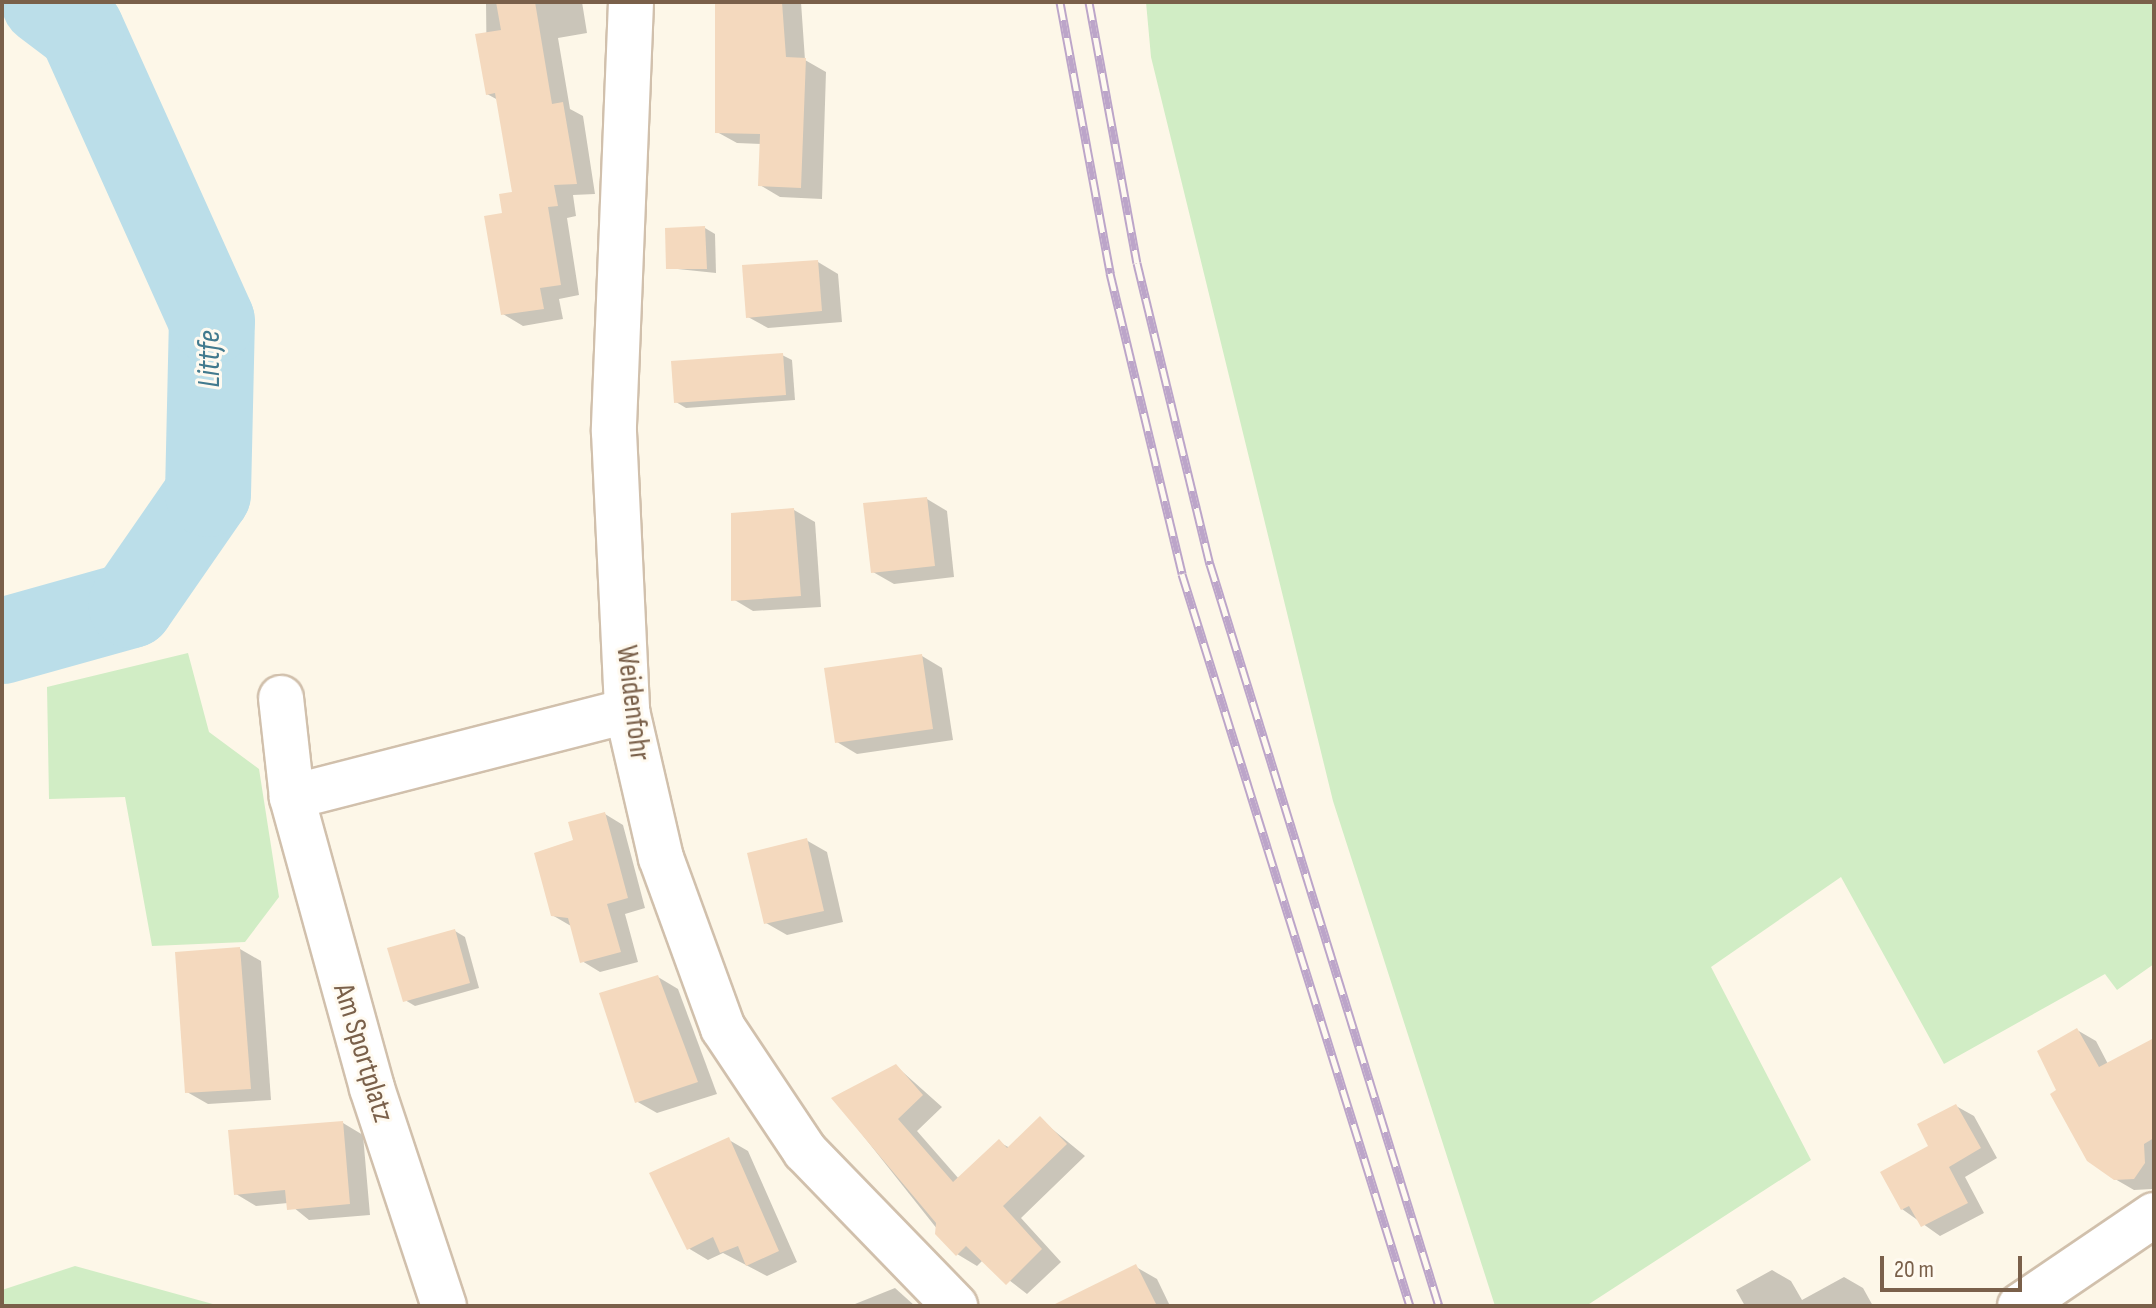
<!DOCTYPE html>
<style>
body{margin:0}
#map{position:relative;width:2156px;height:1308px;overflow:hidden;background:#fdf7e8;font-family:"Sofia Sans Condensed",sans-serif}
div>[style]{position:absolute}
.green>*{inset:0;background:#d1edc5}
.shadow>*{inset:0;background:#0003}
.river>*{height:86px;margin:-43px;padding:0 43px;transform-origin:43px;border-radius:43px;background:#bbdee9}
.building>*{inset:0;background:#f4d9be}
.roads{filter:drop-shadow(2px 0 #d1c0ac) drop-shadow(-2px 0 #d1c0ac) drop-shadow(0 2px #d1c0ac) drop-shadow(0 -2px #d1c0ac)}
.minor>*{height:44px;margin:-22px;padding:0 22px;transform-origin:22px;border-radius:22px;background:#fff}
.rail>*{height:9px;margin-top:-4.5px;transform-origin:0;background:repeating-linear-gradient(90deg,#fffaf0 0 18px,#bca5c9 0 36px);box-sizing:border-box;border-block:2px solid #bca5c9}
span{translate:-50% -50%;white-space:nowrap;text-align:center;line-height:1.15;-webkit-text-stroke:6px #fffaf0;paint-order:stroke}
.street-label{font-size:30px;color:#7a604a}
.water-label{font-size:32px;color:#427a8e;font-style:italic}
.frame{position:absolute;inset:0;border:4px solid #7a604a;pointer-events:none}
.scale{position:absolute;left:1880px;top:1256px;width:142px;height:36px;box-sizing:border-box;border:4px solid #7a604a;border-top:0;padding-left:10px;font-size:24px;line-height:28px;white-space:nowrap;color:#7a604a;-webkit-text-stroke:6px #fffaf0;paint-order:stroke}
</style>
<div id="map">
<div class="green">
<div style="clip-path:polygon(1146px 2px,2154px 2px,2154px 964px,2117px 990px,2105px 974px,1944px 1064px,1841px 877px,1711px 967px,1811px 1160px,1586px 1306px,1495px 1306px,1333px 801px,1151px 57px)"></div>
<div style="clip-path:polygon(188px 653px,209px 732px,259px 769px,279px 897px,245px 942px,152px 946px,125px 797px,49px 799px,47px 687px)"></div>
<div style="clip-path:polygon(75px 1266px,220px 1306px,2px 1306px,2px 1290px)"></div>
</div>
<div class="shadow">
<div style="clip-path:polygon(486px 2px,582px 2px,587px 33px,558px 38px,570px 109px,583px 116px,595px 194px,573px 195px,576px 216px,567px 218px,579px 295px,559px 299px,563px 319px,523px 326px,503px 314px,504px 215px,515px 193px,498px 100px,487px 94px)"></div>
<div style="clip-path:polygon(717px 2px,801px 2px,805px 60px,826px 72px,822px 199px,780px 197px,760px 185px,761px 144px,737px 143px,717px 132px)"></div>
<div style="clip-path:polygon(705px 228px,715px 234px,716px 273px,668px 268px)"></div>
<div style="clip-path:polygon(818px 262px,838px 274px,842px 322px,768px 328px,748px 317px)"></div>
<div style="clip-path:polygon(782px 355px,792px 360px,795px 400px,686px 408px,676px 402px)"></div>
<div style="clip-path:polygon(927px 499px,947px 511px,954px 577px,894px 584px,873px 572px)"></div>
<div style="clip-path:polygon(794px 510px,815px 522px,821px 607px,753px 611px,733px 599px)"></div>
<div style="clip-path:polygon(922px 656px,942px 668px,953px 740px,857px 754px,837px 742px)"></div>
<div style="clip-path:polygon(605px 814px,623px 825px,645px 908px,625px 914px,638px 962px,600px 972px,582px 961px,571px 926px,552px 915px,575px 841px)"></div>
<div style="clip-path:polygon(806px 840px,827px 852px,843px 922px,787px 935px,766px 923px)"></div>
<div style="clip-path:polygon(455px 931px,465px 937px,479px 988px,415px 1006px,405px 1000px)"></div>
<div style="clip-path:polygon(240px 949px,261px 961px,271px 1100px,208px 1104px,187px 1092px)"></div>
<div style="clip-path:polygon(658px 977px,678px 989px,717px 1094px,657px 1113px,636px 1101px)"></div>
<div style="clip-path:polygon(2077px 1030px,2096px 1041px,2108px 1064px,2154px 1040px,2152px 1189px,2134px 1190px,2115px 1179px,2059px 1091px)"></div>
<div style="clip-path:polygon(896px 1066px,942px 1107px,917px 1131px,959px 1179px,999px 1142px,1010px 1148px,1040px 1119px,1085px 1156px,1021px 1218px,1061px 1262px,1027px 1294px,983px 1260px,977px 1266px,957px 1254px,834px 1099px)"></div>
<div style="clip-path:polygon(1956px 1106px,1974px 1116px,1997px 1158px,1965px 1177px,1984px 1213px,1940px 1236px,1902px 1209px)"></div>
<div style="clip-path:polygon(343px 1123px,363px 1135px,370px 1215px,309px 1220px,288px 1203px,256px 1206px,236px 1194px)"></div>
<div style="clip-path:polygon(729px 1140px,748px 1151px,797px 1262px,767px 1276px,723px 1253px,708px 1260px,688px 1248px)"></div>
<div style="clip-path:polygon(1136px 1267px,1157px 1279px,1170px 1306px,1074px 1306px)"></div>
<div style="clip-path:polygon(1772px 1270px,1791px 1281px,1802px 1300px,1844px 1277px,1863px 1288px,1873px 1306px,1745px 1306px,1736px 1290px)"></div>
<div style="clip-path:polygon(895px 1288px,915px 1306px,850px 1306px)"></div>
</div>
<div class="river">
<div style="left:2px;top:641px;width:134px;rotate:-15.6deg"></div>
<div style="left:131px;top:605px;width:135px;rotate:-55.3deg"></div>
<div style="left:208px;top:494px;width:173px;rotate:-88.7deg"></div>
<div style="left:212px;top:321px;width:319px;rotate:-114.2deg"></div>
<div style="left:81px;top:30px;width:46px;rotate:-142.9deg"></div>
</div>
<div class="building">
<div style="clip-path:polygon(496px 2px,535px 2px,552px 104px,563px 102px,577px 184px,554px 185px,558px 206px,548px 207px,561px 285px,540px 288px,544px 309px,501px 315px,484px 216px,502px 213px,499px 194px,512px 192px,495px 93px,486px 95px,475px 34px,501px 30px)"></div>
<div style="clip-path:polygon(715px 2px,782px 2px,786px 57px,806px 58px,801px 188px,758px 186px,760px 134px,715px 133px)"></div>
<div style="clip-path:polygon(705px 226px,707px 269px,666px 269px,665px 228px)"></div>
<div style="clip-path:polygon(818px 260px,822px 311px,746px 318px,742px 265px)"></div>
<div style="clip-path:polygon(783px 353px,786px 395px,674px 403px,671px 361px)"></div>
<div style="clip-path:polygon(927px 497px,935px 566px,871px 573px,863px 503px)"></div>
<div style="clip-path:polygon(794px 508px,801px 596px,731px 601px,731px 513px)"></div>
<div style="clip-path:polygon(922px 654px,933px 729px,835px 743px,824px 668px)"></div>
<div style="clip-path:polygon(605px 812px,628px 898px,607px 904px,621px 952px,580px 963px,568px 918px,551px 916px,534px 853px,573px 840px,568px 822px)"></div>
<div style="clip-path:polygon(807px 838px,824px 911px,764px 924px,747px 853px)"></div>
<div style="clip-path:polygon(455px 929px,470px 983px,403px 1002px,387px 948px)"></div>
<div style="clip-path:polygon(240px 947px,251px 1089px,185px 1093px,175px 952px)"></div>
<div style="clip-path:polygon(658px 975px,698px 1082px,635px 1103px,599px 993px)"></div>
<div style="clip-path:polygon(2077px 1028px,2099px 1067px,2154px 1038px,2154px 1138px,2144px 1144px,2145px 1163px,2134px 1179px,2114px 1180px,2087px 1161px,2050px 1094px,2056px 1090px,2037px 1051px)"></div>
<div style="clip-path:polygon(896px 1064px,923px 1095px,898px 1119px,953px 1182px,999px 1139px,1007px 1148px,1040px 1116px,1067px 1144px,1003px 1206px,1042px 1249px,1006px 1285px,966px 1246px,956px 1256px,935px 1234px,936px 1223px,831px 1098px)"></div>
<div style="clip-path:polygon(1956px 1104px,1981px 1148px,1949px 1167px,1968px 1203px,1921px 1227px,1909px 1206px,1901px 1210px,1880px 1172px,1928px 1146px,1917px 1124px)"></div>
<div style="clip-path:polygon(343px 1121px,350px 1204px,287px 1210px,285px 1190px,234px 1195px,228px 1130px)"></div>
<div style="clip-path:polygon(729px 1137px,779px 1251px,746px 1266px,738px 1246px,720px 1253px,713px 1237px,687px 1250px,649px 1173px)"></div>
<div style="clip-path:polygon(1136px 1264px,1157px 1306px,1051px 1306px)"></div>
</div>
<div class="roads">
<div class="minor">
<div style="left:631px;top:2px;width:430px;rotate:92.3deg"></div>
<div style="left:614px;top:432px;width:279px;rotate:87.3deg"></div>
<div style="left:627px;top:711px;width:151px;rotate:77deg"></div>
<div style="left:661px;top:858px;width:181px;rotate:70deg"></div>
<div style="left:723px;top:1028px;width:148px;rotate:56.3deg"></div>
<div style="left:805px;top:1151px;width:216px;rotate:45.9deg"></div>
<div style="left:281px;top:698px;width:100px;rotate:83.7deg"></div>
<div style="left:444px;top:1306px;width:230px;rotate:-108.3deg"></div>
<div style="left:372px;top:1088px;width:302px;rotate:-105.4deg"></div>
<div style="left:292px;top:797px;width:346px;rotate:-14.4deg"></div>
<div style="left:2020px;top:1306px;width:162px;rotate:-34.2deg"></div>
</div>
</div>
<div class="rail">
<div style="left:1060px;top:2px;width:276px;rotate:79.5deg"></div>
<div style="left:1110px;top:273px;width:309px;rotate:76.5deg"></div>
<div style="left:1182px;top:574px;width:767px;rotate:72.7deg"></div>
<div style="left:1089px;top:2px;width:265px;rotate:79.6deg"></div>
<div style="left:1137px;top:263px;width:310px;rotate:76.4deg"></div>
<div style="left:1210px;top:564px;width:777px;rotate:72.85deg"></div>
</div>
<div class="street-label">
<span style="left:633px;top:703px;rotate:83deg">Weidenfohr</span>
<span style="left:363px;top:1053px;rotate:73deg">Am Sportplatz</span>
</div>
<div class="water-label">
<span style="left:210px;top:359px;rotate:-90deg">Littfe</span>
</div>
<div class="frame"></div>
<div class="scale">20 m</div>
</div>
